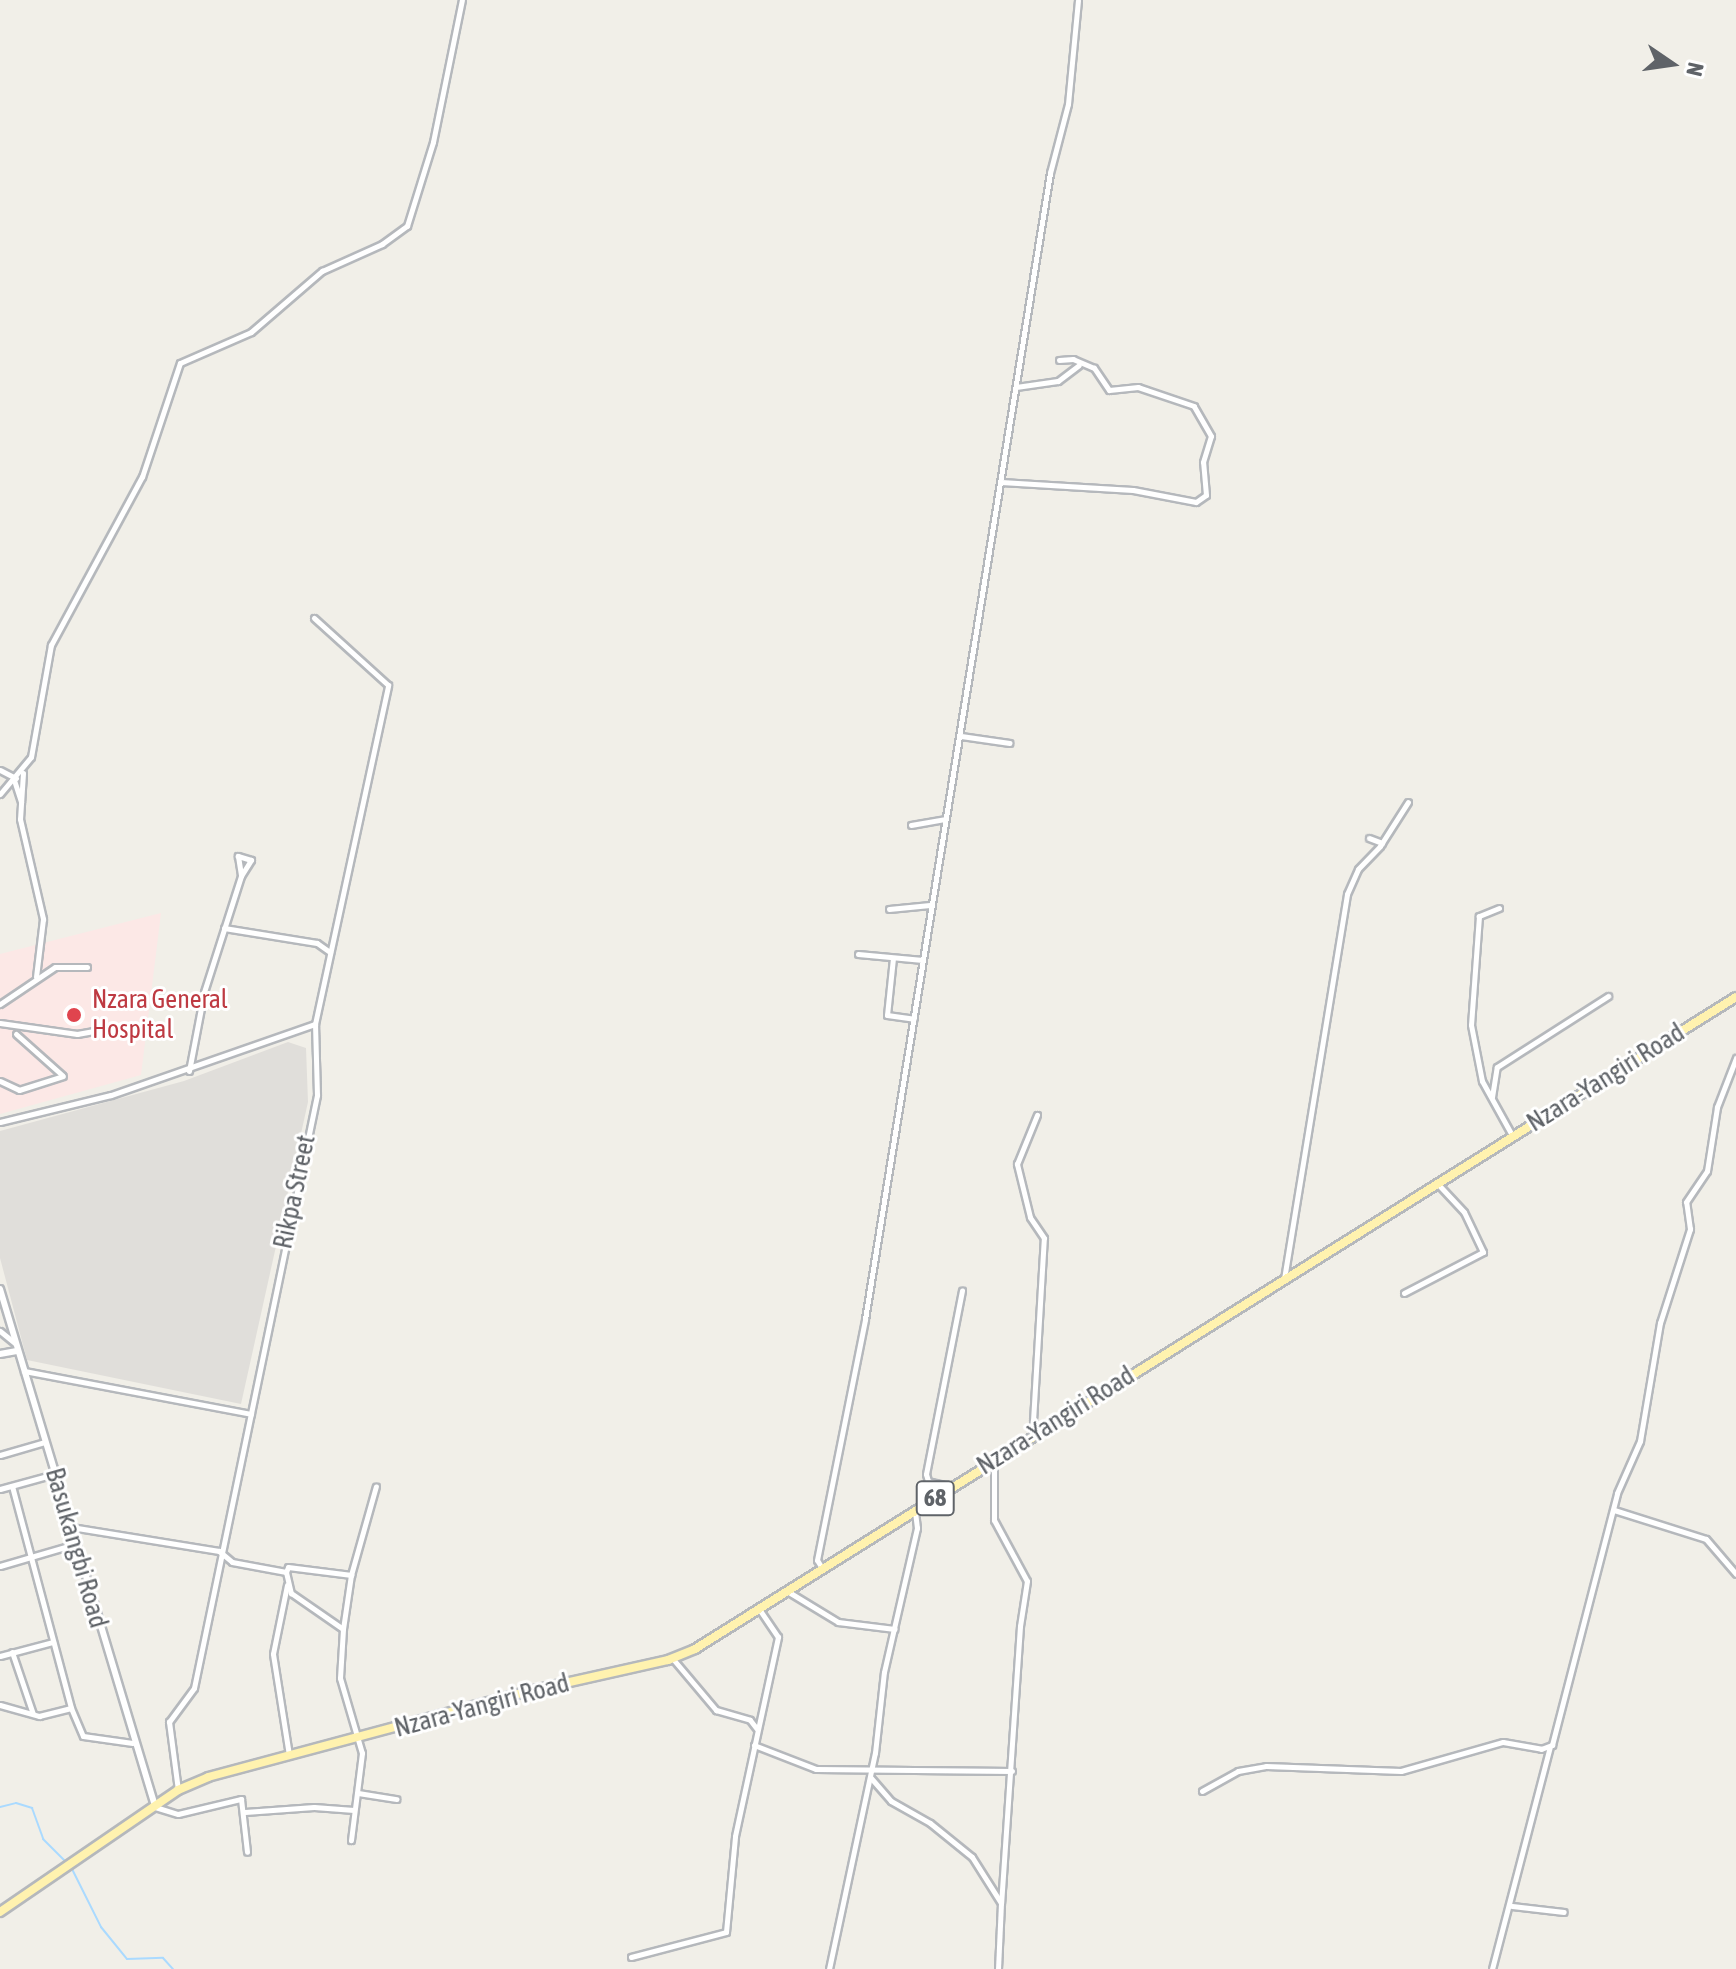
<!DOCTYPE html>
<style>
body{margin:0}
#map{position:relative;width:1736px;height:1969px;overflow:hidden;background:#f1efe8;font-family:"Asap Condensed",sans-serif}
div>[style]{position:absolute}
.industrial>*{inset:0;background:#e0deda}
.medical>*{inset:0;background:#fce8e6}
.stream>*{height:2px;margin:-1px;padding:0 1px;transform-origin:1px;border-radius:1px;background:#aadaff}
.roads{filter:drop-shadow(2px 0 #b5b8bc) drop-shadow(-2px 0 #b5b8bc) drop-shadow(0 2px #b5b8bc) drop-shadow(0 -2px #b5b8bc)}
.minor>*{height:5px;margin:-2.5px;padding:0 2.5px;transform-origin:2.5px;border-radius:2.5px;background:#fff}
.tertiary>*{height:6px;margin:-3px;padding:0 3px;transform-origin:3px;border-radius:3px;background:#fff}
.primary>*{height:8px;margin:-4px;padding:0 4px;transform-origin:4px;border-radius:4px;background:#fff2af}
.dots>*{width:22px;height:22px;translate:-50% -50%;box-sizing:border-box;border:4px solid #fff;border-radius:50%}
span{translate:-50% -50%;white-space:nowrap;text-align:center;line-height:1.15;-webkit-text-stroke:6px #fff;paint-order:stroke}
.shield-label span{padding:2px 6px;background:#fff;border:2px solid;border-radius:6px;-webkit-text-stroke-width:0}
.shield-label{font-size:24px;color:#5f6368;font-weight:700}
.health-label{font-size:26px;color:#be3a42}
.left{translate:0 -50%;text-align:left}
.street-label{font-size:26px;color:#5f6368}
.north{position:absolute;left:1632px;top:24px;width:80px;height:80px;-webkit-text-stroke:6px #fff;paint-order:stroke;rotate:103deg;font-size:22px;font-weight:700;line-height:32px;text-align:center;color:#5f6368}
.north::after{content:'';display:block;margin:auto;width:28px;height:36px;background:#5f6368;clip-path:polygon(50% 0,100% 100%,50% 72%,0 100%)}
</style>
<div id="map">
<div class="industrial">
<div style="clip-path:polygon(288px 1042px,306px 1048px,308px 1102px,241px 1404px,27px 1360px,0 1258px,0 1131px,184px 1081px)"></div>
</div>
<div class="medical">
<div style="clip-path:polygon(161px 913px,141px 1075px,0 1114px,0 954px)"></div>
</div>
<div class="stream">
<div style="left:0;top:1807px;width:16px;rotate:-14deg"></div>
<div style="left:16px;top:1803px;width:17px;rotate:17deg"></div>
<div style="left:32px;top:1808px;width:33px;rotate:70deg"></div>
<div style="left:43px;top:1839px;width:35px;rotate:45deg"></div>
<div style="left:72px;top:1869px;width:65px;rotate:63.4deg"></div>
<div style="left:101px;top:1927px;width:41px;rotate:50.9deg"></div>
<div style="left:127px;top:1959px;width:36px;rotate:-2deg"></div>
<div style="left:163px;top:1958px;width:15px;rotate:48deg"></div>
</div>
<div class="roads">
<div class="minor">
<div style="left:1016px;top:387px;width:42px;rotate:-8.1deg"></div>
<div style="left:1058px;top:381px;width:26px;rotate:-37deg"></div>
<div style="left:1001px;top:482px;width:132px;rotate:3.5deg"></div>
<div style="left:1133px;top:490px;width:64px;rotate:10.8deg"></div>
<div style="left:1196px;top:502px;width:12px;rotate:-35deg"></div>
<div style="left:1206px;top:495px;width:33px;rotate:-95deg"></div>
<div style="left:1203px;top:462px;width:27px;rotate:-73deg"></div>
<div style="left:1211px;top:436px;width:34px;rotate:-120deg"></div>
<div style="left:1194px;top:406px;width:59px;rotate:-161.3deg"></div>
<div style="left:1138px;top:387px;width:29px;rotate:174deg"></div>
<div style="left:1109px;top:390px;width:27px;rotate:-124deg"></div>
<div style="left:1094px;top:368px;width:23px;rotate:-157deg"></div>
<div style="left:1073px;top:359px;width:14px;rotate:176deg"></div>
<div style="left:961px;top:736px;width:49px;rotate:8.1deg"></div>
<div style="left:0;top:770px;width:18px;rotate:27deg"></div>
<div style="left:23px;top:773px;width:46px;rotate:93.7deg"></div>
<div style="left:20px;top:819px;width:103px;rotate:77deg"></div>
<div style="left:43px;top:919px;width:58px;rotate:96.9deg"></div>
<div style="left:14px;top:780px;width:23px;rotate:72deg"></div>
<div style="left:0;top:794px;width:48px;rotate:-50deg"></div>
<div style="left:31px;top:757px;width:114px;rotate:-79.9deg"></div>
<div style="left:51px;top:645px;width:191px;rotate:-61.6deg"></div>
<div style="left:142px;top:477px;width:120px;rotate:-71.6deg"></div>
<div style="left:180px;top:363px;width:77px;rotate:-23.6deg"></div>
<div style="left:251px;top:332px;width:94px;rotate:-40.7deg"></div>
<div style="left:322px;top:271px;width:66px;rotate:-24.2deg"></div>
<div style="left:382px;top:244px;width:31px;rotate:-36deg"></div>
<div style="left:407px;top:226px;width:88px;rotate:-72.8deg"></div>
<div style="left:433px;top:142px;width:145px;rotate:-78.5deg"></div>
<div style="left:911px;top:825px;width:34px;rotate:-10deg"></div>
<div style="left:1369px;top:838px;width:14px;rotate:21deg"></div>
<div style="left:1499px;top:908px;width:22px;rotate:158deg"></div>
<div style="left:1479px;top:916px;width:109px;rotate:94.2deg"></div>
<div style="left:1471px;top:1025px;width:57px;rotate:78.9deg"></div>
<div style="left:1482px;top:1081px;width:64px;rotate:61deg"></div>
<div style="left:889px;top:909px;width:41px;rotate:-5.6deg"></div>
<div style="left:224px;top:928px;width:94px;rotate:9.2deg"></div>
<div style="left:317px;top:943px;width:16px;rotate:35deg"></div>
<div style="left:858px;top:954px;width:65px;rotate:5.3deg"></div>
<div style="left:893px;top:958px;width:57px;rotate:96deg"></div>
<div style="left:887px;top:1015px;width:27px;rotate:8deg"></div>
<div style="left:0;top:1004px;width:66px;rotate:-33.9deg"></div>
<div style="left:55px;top:967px;width:32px"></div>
<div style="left:0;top:1023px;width:78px;rotate:8.1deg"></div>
<div style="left:77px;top:1034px;width:17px;rotate:-10deg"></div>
<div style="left:16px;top:1034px;width:62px;rotate:41.7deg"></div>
<div style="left:189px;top:1071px;width:80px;rotate:-79.2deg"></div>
<div style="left:204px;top:992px;width:122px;rotate:-72.3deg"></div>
<div style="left:241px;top:876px;width:19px;rotate:-58deg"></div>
<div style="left:251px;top:860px;width:14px;rotate:-163deg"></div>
<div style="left:238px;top:856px;width:20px;rotate:81deg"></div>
<div style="left:0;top:1081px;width:21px;rotate:25deg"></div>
<div style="left:19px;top:1090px;width:46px;rotate:-17.7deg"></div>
<div style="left:1492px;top:1097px;width:30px;rotate:-81deg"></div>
<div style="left:1497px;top:1067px;width:132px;rotate:-32.6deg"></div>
<div style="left:0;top:1122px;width:114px;rotate:-13.7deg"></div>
<div style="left:111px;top:1095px;width:216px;rotate:-19.2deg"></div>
<div style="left:1284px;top:1279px;width:390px;rotate:-80.7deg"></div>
<div style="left:1347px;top:894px;width:27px;rotate:-66deg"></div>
<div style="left:1358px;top:869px;width:32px;rotate:-46deg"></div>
<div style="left:1380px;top:846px;width:52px;rotate:-57.5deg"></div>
<div style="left:1404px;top:1293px;width:89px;rotate:-27.4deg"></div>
<div style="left:1483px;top:1252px;width:44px;rotate:-115.4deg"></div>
<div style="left:1464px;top:1212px;width:38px;rotate:-133deg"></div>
<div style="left:0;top:1331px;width:19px;rotate:39deg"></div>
<div style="left:24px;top:1371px;width:231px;rotate:10.7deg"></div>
<div style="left:1037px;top:1434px;width:14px;rotate:-107deg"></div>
<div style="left:1033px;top:1421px;width:183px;rotate:-86.6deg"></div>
<div style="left:1044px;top:1238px;width:25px;rotate:-124deg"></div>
<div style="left:1030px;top:1217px;width:55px;rotate:-103.8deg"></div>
<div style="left:1017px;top:1164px;width:53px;rotate:-67.8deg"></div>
<div style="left:0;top:1455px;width:47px;rotate:-16.1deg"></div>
<div style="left:994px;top:1461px;width:59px;rotate:90deg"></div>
<div style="left:994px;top:1520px;width:69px;rotate:61.6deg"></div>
<div style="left:1027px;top:1581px;width:46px;rotate:98.8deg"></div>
<div style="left:1020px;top:1626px;width:278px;rotate:93.9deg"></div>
<div style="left:12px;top:1486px;width:230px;rotate:75.1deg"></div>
<div style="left:953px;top:1487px;width:26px;rotate:-167deg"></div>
<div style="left:928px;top:1481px;width:7px;rotate:-106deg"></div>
<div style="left:926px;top:1474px;width:187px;rotate:-78.9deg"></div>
<div style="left:0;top:1489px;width:57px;rotate:-15.3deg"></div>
<div style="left:1614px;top:1510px;width:96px;rotate:17.5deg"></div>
<div style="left:1706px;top:1539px;width:46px;rotate:49.4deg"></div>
<div style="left:71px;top:1527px;width:150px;rotate:9.2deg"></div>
<div style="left:219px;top:1551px;width:17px;rotate:40deg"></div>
<div style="left:232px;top:1562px;width:55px;rotate:10.5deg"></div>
<div style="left:286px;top:1572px;width:22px;rotate:77deg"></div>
<div style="left:291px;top:1593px;width:63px;rotate:34.7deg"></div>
<div style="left:343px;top:1629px;width:49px;rotate:93.5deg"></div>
<div style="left:340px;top:1678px;width:78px;rotate:73.7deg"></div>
<div style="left:362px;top:1753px;width:88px;rotate:97.2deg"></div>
<div style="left:0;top:1566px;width:78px;rotate:-16.3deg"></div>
<div style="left:822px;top:1568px;width:9px;rotate:-122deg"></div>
<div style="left:817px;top:1560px;width:246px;rotate:-78.7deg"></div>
<div style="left:865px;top:1319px;width:1161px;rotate:-80.83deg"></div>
<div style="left:1050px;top:173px;width:71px;rotate:-75.4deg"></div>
<div style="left:1068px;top:104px;width:104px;rotate:-84.5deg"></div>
<div style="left:286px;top:1572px;width:5px;rotate:-68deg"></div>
<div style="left:288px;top:1567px;width:64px;rotate:7.2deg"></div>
<div style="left:287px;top:1585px;width:70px;rotate:101.5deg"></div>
<div style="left:273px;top:1654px;width:102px;rotate:81deg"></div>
<div style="left:787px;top:1591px;width:60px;rotate:31.3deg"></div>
<div style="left:838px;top:1622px;width:57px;rotate:7deg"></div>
<div style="left:343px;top:1629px;width:55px;rotate:-81.6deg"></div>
<div style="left:351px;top:1575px;width:92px;rotate:-74.3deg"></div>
<div style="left:12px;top:1652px;width:65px;rotate:71.3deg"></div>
<div style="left:0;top:1656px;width:55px;rotate:-14.8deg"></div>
<div style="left:673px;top:1659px;width:67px;rotate:49.9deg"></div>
<div style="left:716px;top:1710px;width:35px;rotate:16deg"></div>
<div style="left:750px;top:1720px;width:11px;rotate:52deg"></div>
<div style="left:0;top:1705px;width:41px;rotate:15.8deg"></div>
<div style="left:39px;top:1716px;width:33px;rotate:-14deg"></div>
<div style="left:71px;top:1708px;width:30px;rotate:67deg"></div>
<div style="left:83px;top:1736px;width:50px;rotate:8deg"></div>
<div style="left:754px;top:1745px;width:66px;rotate:21.2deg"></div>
<div style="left:816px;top:1769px;width:196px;rotate:0.6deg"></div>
<div style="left:871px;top:1778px;width:30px;rotate:49deg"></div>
<div style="left:891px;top:1801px;width:45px;rotate:29.4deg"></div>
<div style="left:930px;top:1823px;width:54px;rotate:39deg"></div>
<div style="left:972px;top:1857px;width:54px;rotate:57.8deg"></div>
<div style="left:1001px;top:1903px;width:66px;rotate:92.6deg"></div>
<div style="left:178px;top:1790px;width:69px;rotate:-97.5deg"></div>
<div style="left:169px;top:1722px;width:42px;rotate:-53.7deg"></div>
<div style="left:194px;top:1688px;width:606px;rotate:-78.28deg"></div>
<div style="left:317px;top:1095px;width:71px;rotate:-91.6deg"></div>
<div style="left:315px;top:1024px;width:347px;rotate:-77.8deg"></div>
<div style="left:388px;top:685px;width:100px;rotate:-137.8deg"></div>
<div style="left:1202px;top:1791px;width:41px;rotate:-29.1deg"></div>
<div style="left:1238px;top:1771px;width:28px;rotate:-10deg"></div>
<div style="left:1266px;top:1766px;width:135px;rotate:2.1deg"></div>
<div style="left:1401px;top:1771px;width:106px;rotate:-15.9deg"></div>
<div style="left:1503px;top:1742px;width:39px;rotate:10deg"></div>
<div style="left:1541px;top:1749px;width:12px;rotate:-20deg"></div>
<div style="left:1552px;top:1745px;width:260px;rotate:-75.5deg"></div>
<div style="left:1617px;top:1493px;width:57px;rotate:-66.1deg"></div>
<div style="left:1640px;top:1441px;width:120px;rotate:-80.4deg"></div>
<div style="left:1660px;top:1323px;width:99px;rotate:-72.3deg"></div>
<div style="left:1690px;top:1229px;width:27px;rotate:-98deg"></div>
<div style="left:1686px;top:1202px;width:37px;rotate:-56deg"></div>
<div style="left:1707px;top:1171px;width:65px;rotate:-81.1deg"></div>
<div style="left:1717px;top:1107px;width:53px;rotate:-68.8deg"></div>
<div style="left:358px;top:1793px;width:39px;rotate:9deg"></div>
<div style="left:155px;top:1807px;width:24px;rotate:17deg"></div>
<div style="left:178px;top:1814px;width:65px;rotate:-13.4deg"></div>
<div style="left:241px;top:1799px;width:53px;rotate:83.5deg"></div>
<div style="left:245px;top:1812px;width:69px;rotate:-4.1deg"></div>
<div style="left:314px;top:1807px;width:40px;rotate:4.3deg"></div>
<div style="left:1512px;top:1906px;width:52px;rotate:6.6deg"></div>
<div style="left:631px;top:1957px;width:98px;rotate:-14.7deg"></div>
<div style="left:726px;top:1932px;width:96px;rotate:-84.6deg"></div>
<div style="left:735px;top:1836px;width:204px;rotate:-77.8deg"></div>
<div style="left:778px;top:1637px;width:34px;rotate:-124deg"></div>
<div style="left:829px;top:1969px;width:221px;rotate:-78deg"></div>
<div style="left:875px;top:1753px;width:81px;rotate:-83.7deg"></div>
<div style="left:884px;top:1672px;width:148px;rotate:-77.1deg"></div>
<div style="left:917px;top:1528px;width:16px;rotate:-97deg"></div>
<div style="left:1492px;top:1969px;width:229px;rotate:-75.4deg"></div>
</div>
<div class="tertiary">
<div style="left:0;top:1289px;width:540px;rotate:73.31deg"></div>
<div style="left:0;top:1354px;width:17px;rotate:-10deg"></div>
</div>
<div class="primary">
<div style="left:0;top:1912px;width:216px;rotate:-34.4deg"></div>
<div style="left:178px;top:1790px;width:33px;rotate:-23deg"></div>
<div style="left:208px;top:1777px;width:328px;rotate:-15deg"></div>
<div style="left:525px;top:1692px;width:147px;rotate:-12.6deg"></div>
<div style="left:668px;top:1660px;width:29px;rotate:-22deg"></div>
<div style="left:695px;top:1649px;width:1228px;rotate:-32.06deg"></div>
</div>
</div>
<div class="dots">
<div style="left:74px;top:1015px;background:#e0444e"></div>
</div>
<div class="shield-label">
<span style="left:935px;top:1498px">68</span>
</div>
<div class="health-label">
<span class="left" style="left:92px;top:1015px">Nzara General<br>Hospital</span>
</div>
<div class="street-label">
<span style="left:1606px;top:1078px;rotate:-32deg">Nzara-Yangiri Road</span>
<span style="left:295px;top:1192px;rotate:-78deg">Rikpa Street</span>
<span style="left:1056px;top:1421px;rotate:-32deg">Nzara-Yangiri Road</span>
<span style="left:76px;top:1548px;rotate:74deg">Basukangbi Road</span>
<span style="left:482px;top:1706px;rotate:-15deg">Nzara-Yangiri Road</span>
</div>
<div class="north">N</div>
</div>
